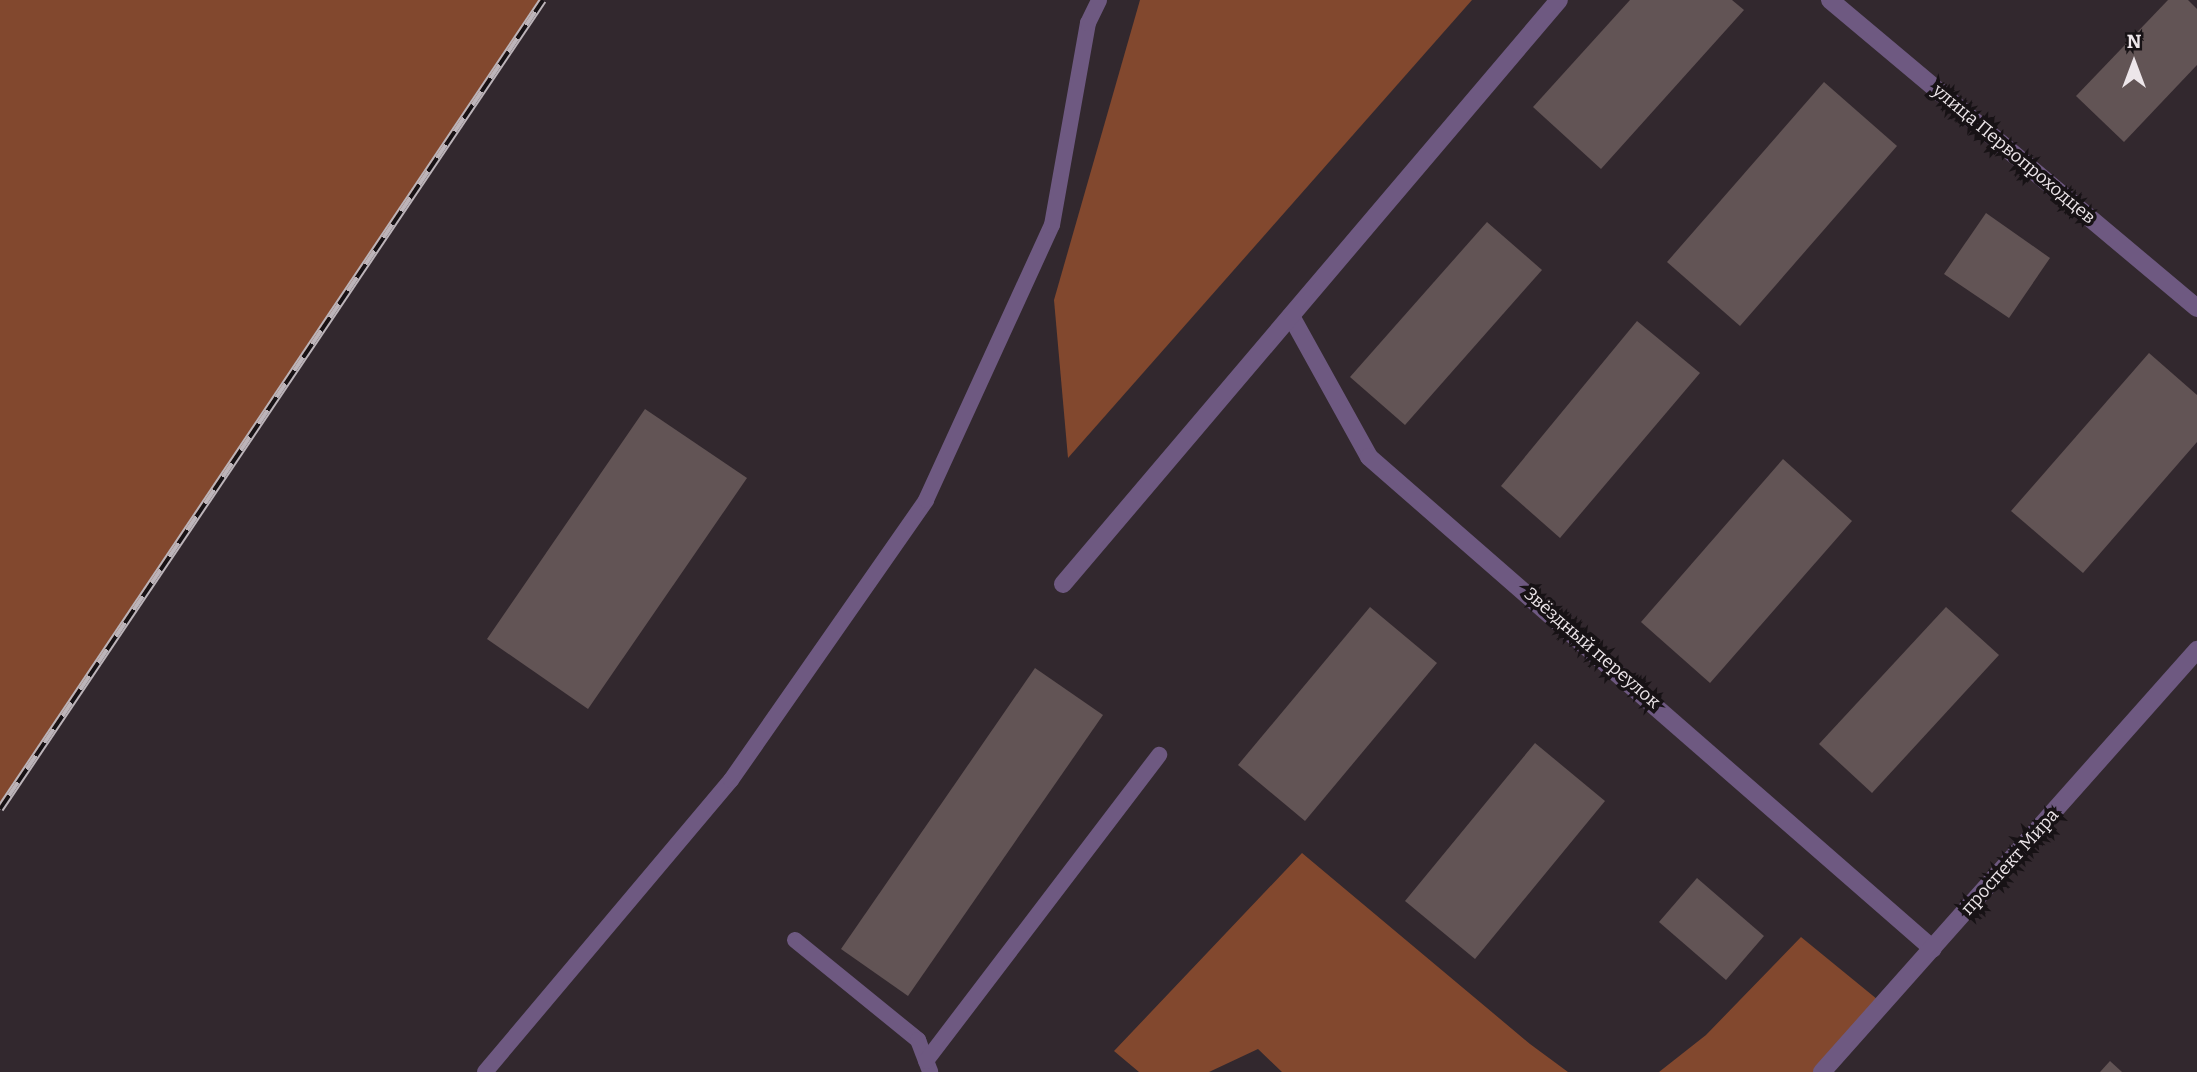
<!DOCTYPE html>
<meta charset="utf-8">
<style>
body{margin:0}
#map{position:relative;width:2197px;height:1072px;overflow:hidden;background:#32282e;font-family:Bitter,serif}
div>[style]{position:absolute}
.forest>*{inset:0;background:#82482e}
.building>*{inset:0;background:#625455}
.service>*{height:16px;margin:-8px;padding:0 8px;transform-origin:8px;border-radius:8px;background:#6e5981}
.minor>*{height:18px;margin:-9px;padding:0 9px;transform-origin:9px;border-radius:9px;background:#6e5981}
.rail>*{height:8px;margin-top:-4px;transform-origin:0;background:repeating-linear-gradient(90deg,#171215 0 16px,#bcb4b9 0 32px);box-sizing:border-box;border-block:2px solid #bcb4b9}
span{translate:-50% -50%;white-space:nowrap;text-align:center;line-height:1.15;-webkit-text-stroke:7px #171215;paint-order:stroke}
.street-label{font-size:18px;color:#ede6ea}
.north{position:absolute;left:2099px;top:28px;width:70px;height:70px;-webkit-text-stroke:5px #171215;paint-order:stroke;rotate:0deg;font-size:19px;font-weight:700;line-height:28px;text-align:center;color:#ede6ea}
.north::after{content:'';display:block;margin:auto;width:24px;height:32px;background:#ede6ea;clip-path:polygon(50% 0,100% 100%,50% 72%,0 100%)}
</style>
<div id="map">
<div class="forest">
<div style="clip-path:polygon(0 0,542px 0,0 809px)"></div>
<div style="clip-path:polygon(1140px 0,1472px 0,1068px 458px,1054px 300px)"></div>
<div style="clip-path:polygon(1302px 853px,1530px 1044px,1568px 1072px,1282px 1072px,1258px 1049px,1209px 1072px,1139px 1072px,1114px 1051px)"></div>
<div style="clip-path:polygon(1801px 937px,1883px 1004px,1822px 1072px,1659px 1072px,1706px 1035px)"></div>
</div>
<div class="building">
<div style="clip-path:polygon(1630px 0,1732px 0,1744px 10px,1601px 169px,1533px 107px)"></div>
<div style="clip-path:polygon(2168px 0,2188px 0,2197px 9px,2197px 65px,2124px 142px,2076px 96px)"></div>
<div style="clip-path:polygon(1824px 82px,1897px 146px,1740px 326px,1667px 262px)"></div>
<div style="clip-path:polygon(1986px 213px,2050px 258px,2009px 318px,1944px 274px)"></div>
<div style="clip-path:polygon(1487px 222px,1542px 270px,1405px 425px,1350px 377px)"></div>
<div style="clip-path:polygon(1637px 321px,1700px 373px,1560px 538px,1501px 486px)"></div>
<div style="clip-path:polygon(2149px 353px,2197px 395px,2197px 442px,2083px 573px,2011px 511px)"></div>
<div style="clip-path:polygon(645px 409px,747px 478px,588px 709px,487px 639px)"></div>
<div style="clip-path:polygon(1783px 459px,1852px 521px,1710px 683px,1641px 622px)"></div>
<div style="clip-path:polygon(1370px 607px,1437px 663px,1305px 821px,1238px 765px)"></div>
<div style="clip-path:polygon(1946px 607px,1999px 655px,1872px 793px,1819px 744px)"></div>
<div style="clip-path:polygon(1035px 668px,1103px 715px,908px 996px,841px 949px)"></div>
<div style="clip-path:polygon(1535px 743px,1605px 801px,1475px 959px,1405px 901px)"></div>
<div style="clip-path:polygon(1697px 878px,1764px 936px,1726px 980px,1659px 922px)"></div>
<div style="clip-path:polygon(2110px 1061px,2122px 1072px,2100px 1072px)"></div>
</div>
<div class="service">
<div style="left:795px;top:940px;width:159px;rotate:39.1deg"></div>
<div style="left:918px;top:1040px;width:34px;rotate:69deg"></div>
<div style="left:926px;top:1061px;width:385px;rotate:-52.7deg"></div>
<div style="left:485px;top:1072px;width:382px;rotate:-49.9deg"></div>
<div style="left:731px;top:780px;width:341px;rotate:-55.1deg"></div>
<div style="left:926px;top:500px;width:302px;rotate:-65.4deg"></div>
<div style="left:1052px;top:225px;width:205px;rotate:-79.9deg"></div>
<div style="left:1088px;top:23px;width:25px;rotate:-64deg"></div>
</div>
<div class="minor">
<div style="left:1830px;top:0;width:479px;rotate:40deg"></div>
<div style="left:1291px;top:316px;width:161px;rotate:61deg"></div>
<div style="left:1369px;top:457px;width:748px;rotate:41.1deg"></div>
<div style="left:1063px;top:584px;width:766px;rotate:-49.66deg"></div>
<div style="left:1822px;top:1072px;width:565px;rotate:-48.37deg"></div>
</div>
<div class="rail">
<div style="left:0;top:809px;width:974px;rotate:-56.13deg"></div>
</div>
<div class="street-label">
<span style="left:2014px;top:154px;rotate:40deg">улица Первопроходцев</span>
<span style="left:1592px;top:648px;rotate:41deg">Звёздный переулок</span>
<span style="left:2010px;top:862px;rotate:-48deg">проспект Мира</span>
</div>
<div class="north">N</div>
</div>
